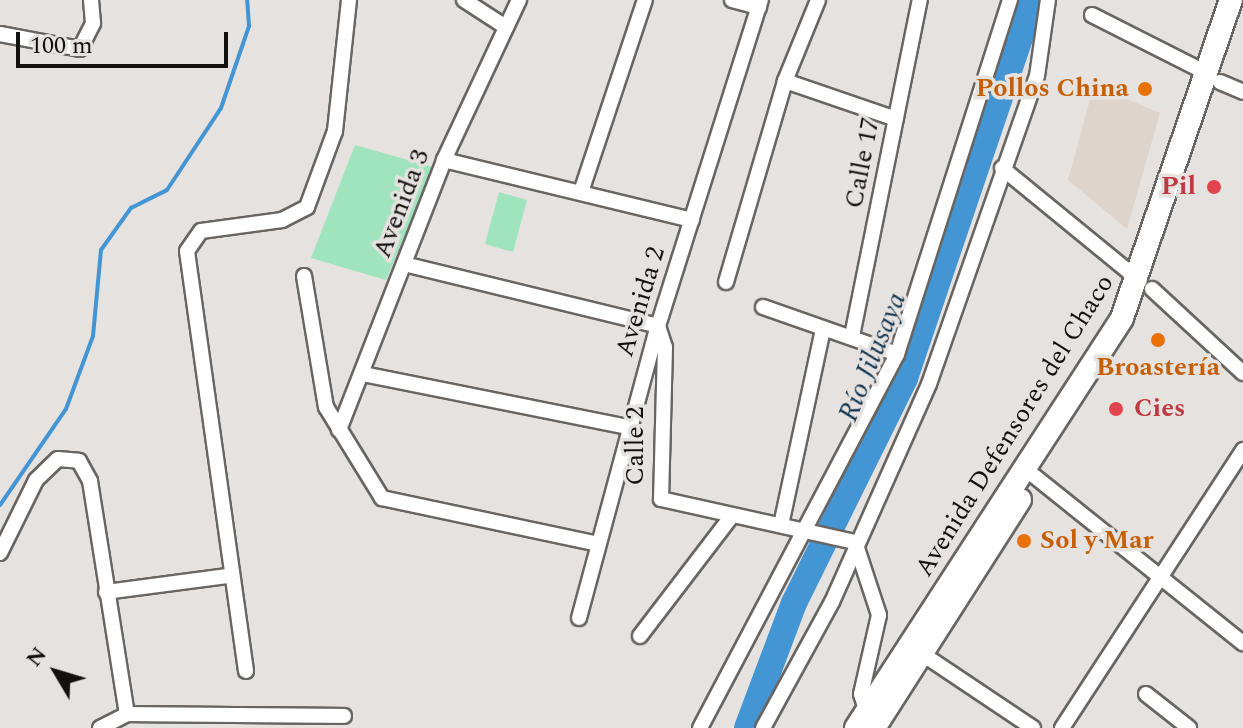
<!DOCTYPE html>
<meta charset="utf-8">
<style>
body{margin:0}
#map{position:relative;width:1243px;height:728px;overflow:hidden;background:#e6e2df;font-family:Spectral,serif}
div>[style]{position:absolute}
.built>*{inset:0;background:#ded4cc}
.green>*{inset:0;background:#9fe4bd}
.stream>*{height:4px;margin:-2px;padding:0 2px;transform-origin:2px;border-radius:2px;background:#4395d3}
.river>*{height:26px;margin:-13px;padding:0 13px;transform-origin:13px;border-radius:13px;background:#4395d3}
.roads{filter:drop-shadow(2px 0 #686562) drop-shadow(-2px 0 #686562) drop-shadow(0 2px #686562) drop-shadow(0 -2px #686562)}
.minor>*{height:14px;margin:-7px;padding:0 7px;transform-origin:7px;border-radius:7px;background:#fff}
.primary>*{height:22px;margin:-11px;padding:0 11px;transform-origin:11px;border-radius:11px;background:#fff}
.dots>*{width:22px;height:22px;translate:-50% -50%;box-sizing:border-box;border:4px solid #e6e2df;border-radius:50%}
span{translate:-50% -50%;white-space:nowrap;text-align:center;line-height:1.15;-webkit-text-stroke:7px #e6e2df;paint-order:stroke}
.food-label{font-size:26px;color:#c56008;font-weight:700}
.right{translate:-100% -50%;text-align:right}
.left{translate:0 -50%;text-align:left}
.street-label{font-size:26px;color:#121110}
.health-label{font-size:26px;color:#be3a42;font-weight:700}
.water-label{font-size:28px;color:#13354f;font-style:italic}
.north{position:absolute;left:16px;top:632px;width:80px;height:80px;-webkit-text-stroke:6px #e6e2df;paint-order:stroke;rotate:308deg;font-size:22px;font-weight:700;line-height:32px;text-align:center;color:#121110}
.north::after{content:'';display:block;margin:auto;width:28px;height:36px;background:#121110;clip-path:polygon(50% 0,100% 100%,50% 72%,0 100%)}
.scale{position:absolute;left:16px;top:32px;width:212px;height:36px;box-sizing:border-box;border:4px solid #121110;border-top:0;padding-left:10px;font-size:24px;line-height:28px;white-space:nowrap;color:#121110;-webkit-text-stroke:6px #e6e2df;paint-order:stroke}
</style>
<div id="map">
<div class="built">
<div style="clip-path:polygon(1094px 85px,1160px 113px,1127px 229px,1068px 180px)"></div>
</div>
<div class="green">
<div style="clip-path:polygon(355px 145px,433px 167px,386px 280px,311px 258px)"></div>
<div style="clip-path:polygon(499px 192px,527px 200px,513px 252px,485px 244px)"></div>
</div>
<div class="stream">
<div style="left:0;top:505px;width:116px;rotate:-55.5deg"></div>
<div style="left:66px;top:409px;width:78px;rotate:-69.7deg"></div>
<div style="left:93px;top:336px;width:86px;rotate:-84.7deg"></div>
<div style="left:101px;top:250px;width:52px;rotate:-54.5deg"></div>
<div style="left:131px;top:208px;width:40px;rotate:-26.6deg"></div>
<div style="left:167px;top:190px;width:98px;rotate:-56.6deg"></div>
<div style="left:221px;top:108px;width:87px;rotate:-71.1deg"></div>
<div style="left:249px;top:26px;width:26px;rotate:-94deg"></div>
</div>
<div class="river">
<div style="left:747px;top:728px;width:134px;rotate:-69.4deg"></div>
<div style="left:794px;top:603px;width:251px;rotate:-63.7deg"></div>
<div style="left:905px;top:378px;width:399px;rotate:-71.3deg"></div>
</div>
<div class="roads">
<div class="minor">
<div style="left:464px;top:0;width:48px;rotate:33deg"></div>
<div style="left:732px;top:0;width:28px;rotate:15deg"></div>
<div style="left:1092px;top:15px;width:129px;rotate:26.8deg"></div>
<div style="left:0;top:34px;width:81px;rotate:10.6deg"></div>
<div style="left:80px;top:49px;width:29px;rotate:-63deg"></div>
<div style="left:93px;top:23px;width:23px;rotate:-95deg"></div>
<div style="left:785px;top:81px;width:117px;rotate:18.9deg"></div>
<div style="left:1220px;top:82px;width:25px;rotate:23deg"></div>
<div style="left:444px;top:160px;width:255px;rotate:13.6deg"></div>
<div style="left:1002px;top:168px;width:178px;rotate:39.3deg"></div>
<div style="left:581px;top:192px;width:202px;rotate:-71.6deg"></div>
<div style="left:404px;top:264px;width:261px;rotate:13.7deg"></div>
<div style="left:658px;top:326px;width:22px;rotate:72deg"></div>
<div style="left:665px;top:347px;width:152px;rotate:91.5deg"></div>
<div style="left:661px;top:499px;width:199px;rotate:12.5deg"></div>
<div style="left:855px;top:542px;width:77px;rotate:71.8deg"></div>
<div style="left:879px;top:615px;width:81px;rotate:102.8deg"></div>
<div style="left:861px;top:694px;width:22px;rotate:72deg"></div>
<div style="left:304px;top:276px;width:133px;rotate:80.5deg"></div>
<div style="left:326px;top:407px;width:107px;rotate:58.4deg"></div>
<div style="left:382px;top:498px;width:221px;rotate:12deg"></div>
<div style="left:726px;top:282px;width:209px;rotate:-73.6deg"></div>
<div style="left:785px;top:81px;width:87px;rotate:-67.8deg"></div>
<div style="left:1152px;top:289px;width:124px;rotate:42.7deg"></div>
<div style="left:763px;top:307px;width:142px;rotate:19.3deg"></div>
<div style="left:852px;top:336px;width:343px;rotate:-78.6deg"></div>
<div style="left:363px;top:374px;width:270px;rotate:11.3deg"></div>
<div style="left:339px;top:430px;width:290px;rotate:-68.7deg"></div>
<div style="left:444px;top:160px;width:177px;rotate:-64.9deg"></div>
<div style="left:1023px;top:467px;width:282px;rotate:38.7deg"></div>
<div style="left:781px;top:525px;width:200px;rotate:-77.9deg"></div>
<div style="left:0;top:553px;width:81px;rotate:-63.7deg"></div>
<div style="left:36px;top:480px;width:30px;rotate:-44deg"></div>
<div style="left:58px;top:459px;width:21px;rotate:5deg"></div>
<div style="left:79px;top:461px;width:23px;rotate:61deg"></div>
<div style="left:90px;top:481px;width:236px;rotate:81deg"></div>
<div style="left:106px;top:592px;width:123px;rotate:-7.5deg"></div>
<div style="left:579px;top:618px;width:302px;rotate:-74.9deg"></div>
<div style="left:658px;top:326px;width:342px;rotate:-72.5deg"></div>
<div style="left:640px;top:636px;width:150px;rotate:-52.6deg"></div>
<div style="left:915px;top:649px;width:142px;rotate:33.8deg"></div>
<div style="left:246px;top:671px;width:424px;rotate:-98deg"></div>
<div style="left:187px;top:251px;width:24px;rotate:-55deg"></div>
<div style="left:201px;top:231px;width:82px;rotate:-7.7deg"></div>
<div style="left:282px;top:220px;width:28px;rotate:-27deg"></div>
<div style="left:307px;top:207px;width:81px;rotate:-69.8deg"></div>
<div style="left:335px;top:131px;width:132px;rotate:-83.9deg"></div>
<div style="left:1146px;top:694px;width:55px;rotate:38.3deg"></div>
<div style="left:100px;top:728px;width:30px;rotate:-27deg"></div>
<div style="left:127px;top:714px;width:217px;rotate:0.5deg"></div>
<div style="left:700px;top:728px;width:423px;rotate:-62.2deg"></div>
<div style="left:897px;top:354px;width:372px;rotate:-72.3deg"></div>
<div style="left:763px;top:728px;width:144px;rotate:-61.3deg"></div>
<div style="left:832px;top:602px;width:239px;rotate:-66deg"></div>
<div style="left:929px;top:384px;width:326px;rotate:-70.7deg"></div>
<div style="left:1037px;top:76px;width:77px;rotate:-81.8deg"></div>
<div style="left:1062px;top:728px;width:332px;rotate:-56.9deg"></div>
</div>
<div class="primary">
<div style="left:856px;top:728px;width:489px;rotate:-57deg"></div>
<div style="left:1122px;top:318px;width:336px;rotate:-71.1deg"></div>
<div style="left:874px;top:728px;width:271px;rotate:-57.4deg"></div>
</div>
</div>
<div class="dots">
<div style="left:1145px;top:89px;background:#e8710a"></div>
<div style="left:1214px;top:187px;background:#e0444e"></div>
<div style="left:1158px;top:340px;background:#e8710a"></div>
<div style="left:1116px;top:409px;background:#e0444e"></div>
<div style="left:1024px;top:541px;background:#e8710a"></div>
</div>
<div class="food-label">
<span class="right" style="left:1129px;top:89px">Pollos China</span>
<span style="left:1158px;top:368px">Broastería</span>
<span class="left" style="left:1040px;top:541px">Sol y Mar</span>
</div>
<div class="street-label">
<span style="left:863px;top:163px;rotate:-79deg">Calle 17</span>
<span style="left:402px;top:204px;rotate:-69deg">Avenida 3</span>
<span style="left:641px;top:302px;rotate:-73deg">Avenida 2</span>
<span style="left:1015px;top:426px;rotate:-58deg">Avenida Defensores del Chaco</span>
<span style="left:636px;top:446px;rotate:-90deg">Calle 2</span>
</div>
<div class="health-label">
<span class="right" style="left:1196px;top:187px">Pil</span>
<span class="left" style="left:1134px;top:409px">Cies</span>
</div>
<div class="water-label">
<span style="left:873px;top:357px;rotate:-68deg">Río Jilusaya</span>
</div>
<div class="north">N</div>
<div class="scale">100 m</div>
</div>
